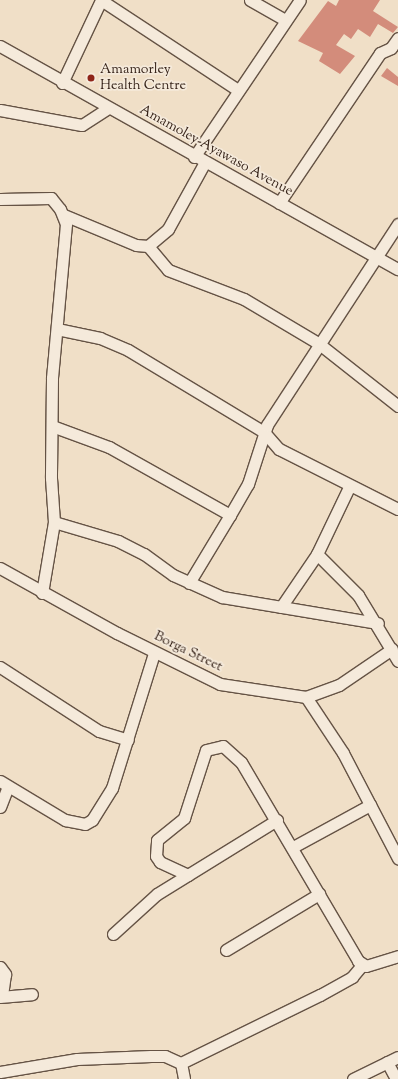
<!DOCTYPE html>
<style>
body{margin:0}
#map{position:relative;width:398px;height:1079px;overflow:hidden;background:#f0dfc7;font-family:"Sorts Mill Goudy",serif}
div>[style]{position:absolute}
.building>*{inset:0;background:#d38c7b}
.roads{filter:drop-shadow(1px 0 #655345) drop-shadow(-1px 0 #655345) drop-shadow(0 1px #655345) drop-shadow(0 -1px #655345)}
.minor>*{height:11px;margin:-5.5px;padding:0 5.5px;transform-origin:5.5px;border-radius:5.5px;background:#f5eadb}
.dots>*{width:11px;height:11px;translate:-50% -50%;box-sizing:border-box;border:2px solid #f5eadb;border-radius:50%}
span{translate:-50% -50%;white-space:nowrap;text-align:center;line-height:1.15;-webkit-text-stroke:3.5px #f5eadb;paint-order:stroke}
.poi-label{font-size:14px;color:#37241a}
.left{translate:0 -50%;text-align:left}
.street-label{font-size:14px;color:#37241a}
</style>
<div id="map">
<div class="building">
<div style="clip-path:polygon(339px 0,380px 0,373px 11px,398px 27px,393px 33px,378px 24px,370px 37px,358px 29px,351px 39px,344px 34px,336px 45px,355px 56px,340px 74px,319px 61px,323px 53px,298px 41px,328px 1px,336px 6px)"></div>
<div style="clip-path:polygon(387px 68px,398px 77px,398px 86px,381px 76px)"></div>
</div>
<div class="roads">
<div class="minor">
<div style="left:101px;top:0;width:164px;rotate:33.3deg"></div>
<div style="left:250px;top:0;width:40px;rotate:29.7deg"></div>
<div style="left:0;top:46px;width:456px;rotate:29.3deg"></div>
<div style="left:62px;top:83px;width:92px;rotate:-64.8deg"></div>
<div style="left:0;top:110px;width:83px;rotate:10.4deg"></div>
<div style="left:82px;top:125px;width:31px;rotate:-33deg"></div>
<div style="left:194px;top:157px;width:189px;rotate:-56deg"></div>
<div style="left:0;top:199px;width:51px;rotate:-1.1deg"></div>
<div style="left:51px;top:198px;width:14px;rotate:51deg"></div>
<div style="left:60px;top:209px;width:16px;rotate:68deg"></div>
<div style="left:66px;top:224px;width:155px;rotate:95.2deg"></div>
<div style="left:52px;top:378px;width:100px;rotate:90.6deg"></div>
<div style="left:51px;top:478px;width:44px;rotate:86.1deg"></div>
<div style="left:54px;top:522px;width:72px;rotate:99.6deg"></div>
<div style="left:279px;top:203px;width:181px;rotate:-56deg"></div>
<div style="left:380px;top:53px;width:12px;rotate:-24deg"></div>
<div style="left:391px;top:48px;width:12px;rotate:-55deg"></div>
<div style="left:64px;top:215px;width:78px;rotate:22.6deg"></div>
<div style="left:136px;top:245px;width:12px;rotate:5deg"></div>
<div style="left:148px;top:246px;width:26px;rotate:-40deg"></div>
<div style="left:168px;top:229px;width:77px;rotate:-61.1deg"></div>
<div style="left:148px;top:246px;width:31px;rotate:50deg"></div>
<div style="left:168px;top:270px;width:81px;rotate:20.9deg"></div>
<div style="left:244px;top:299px;width:86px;rotate:30.7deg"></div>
<div style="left:318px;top:343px;width:102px;rotate:38.2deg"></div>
<div style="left:57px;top:329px;width:44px;rotate:11.8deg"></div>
<div style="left:100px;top:338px;width:30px;rotate:23deg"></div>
<div style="left:128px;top:350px;width:159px;rotate:31.1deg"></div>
<div style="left:264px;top:432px;width:23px;rotate:49deg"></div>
<div style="left:279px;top:449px;width:133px;rotate:26.8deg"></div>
<div style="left:52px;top:426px;width:61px;rotate:20.2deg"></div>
<div style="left:109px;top:447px;width:139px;rotate:29.3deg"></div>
<div style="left:230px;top:515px;width:36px;rotate:-60deg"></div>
<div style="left:248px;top:484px;width:62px;rotate:-72.1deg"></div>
<div style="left:267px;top:425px;width:240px;rotate:-56.9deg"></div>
<div style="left:54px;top:522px;width:67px;rotate:16.5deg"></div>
<div style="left:118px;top:541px;width:29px;rotate:27deg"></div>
<div style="left:144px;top:554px;width:36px;rotate:36deg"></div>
<div style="left:173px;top:575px;width:54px;rotate:24.2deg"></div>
<div style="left:222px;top:597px;width:158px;rotate:9.5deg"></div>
<div style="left:317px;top:554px;width:58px;rotate:45deg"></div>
<div style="left:358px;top:595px;width:77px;rotate:58.8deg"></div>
<div style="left:0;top:568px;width:134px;rotate:29.1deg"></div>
<div style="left:117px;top:633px;width:115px;rotate:26.3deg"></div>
<div style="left:220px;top:684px;width:87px;rotate:8.6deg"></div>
<div style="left:306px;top:697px;width:35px;rotate:-20deg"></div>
<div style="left:339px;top:685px;width:64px;rotate:-34.2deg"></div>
<div style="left:189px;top:583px;width:79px;rotate:-58.9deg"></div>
<div style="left:281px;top:607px;width:64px;rotate:-55.8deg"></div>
<div style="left:317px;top:554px;width:76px;rotate:-64.4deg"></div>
<div style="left:0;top:667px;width:118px;rotate:32.9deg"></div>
<div style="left:99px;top:731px;width:30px;rotate:17deg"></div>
<div style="left:306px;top:697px;width:67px;rotate:56.5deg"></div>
<div style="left:343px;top:753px;width:119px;rotate:62.4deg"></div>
<div style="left:0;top:781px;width:76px;rotate:31deg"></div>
<div style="left:65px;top:820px;width:20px;rotate:11deg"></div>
<div style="left:85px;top:824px;width:8px;rotate:-30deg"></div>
<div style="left:92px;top:820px;width:38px;rotate:-58deg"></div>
<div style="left:112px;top:788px;width:141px;rotate:-72.7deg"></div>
<div style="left:0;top:807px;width:22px;rotate:-69deg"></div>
<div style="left:293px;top:847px;width:88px;rotate:-28.6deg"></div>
<div style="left:188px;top:875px;width:31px;rotate:-155deg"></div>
<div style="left:160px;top:862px;width:7px;rotate:-124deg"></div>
<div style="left:156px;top:856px;width:16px;rotate:-86deg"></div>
<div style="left:157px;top:840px;width:35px;rotate:-39deg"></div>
<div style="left:184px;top:818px;width:71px;rotate:-72.1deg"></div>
<div style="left:206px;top:750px;width:17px;rotate:-13deg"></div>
<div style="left:223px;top:746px;width:24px;rotate:42deg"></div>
<div style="left:241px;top:762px;width:231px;rotate:59.5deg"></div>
<div style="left:358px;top:961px;width:9px;rotate:32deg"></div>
<div style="left:366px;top:966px;width:34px;rotate:-17deg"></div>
<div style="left:113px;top:934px;width:59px;rotate:-42.3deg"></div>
<div style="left:157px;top:894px;width:141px;rotate:-31.7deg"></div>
<div style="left:226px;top:950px;width:109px;rotate:-31.1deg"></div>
<div style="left:0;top:967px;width:9px;rotate:54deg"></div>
<div style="left:5px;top:974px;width:22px;rotate:98deg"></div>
<div style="left:0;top:997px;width:32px;rotate:-5deg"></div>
<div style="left:387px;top:1062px;width:19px;rotate:62deg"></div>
<div style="left:181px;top:1063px;width:155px;rotate:-26.1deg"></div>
<div style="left:320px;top:995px;width:37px;rotate:-29deg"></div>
<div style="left:352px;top:977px;width:16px;rotate:-50deg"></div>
<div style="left:0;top:1072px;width:78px;rotate:-9.6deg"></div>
<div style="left:77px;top:1059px;width:74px;rotate:-2.3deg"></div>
<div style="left:151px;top:1056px;width:14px"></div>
<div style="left:165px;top:1056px;width:17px;rotate:24deg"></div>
<div style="left:181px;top:1063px;width:16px;rotate:79deg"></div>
<div style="left:353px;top:1079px;width:50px;rotate:-26.1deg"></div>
</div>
</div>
<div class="dots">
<div style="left:91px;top:78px;background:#8f2418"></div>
</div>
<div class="poi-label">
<span class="left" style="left:100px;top:78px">Amamorley<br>Health Centre</span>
</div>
<div class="street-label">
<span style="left:216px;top:151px;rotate:29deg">Amamoley-Ayawaso Avenue</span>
<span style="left:188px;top:652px;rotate:26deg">Borga Street</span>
</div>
</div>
